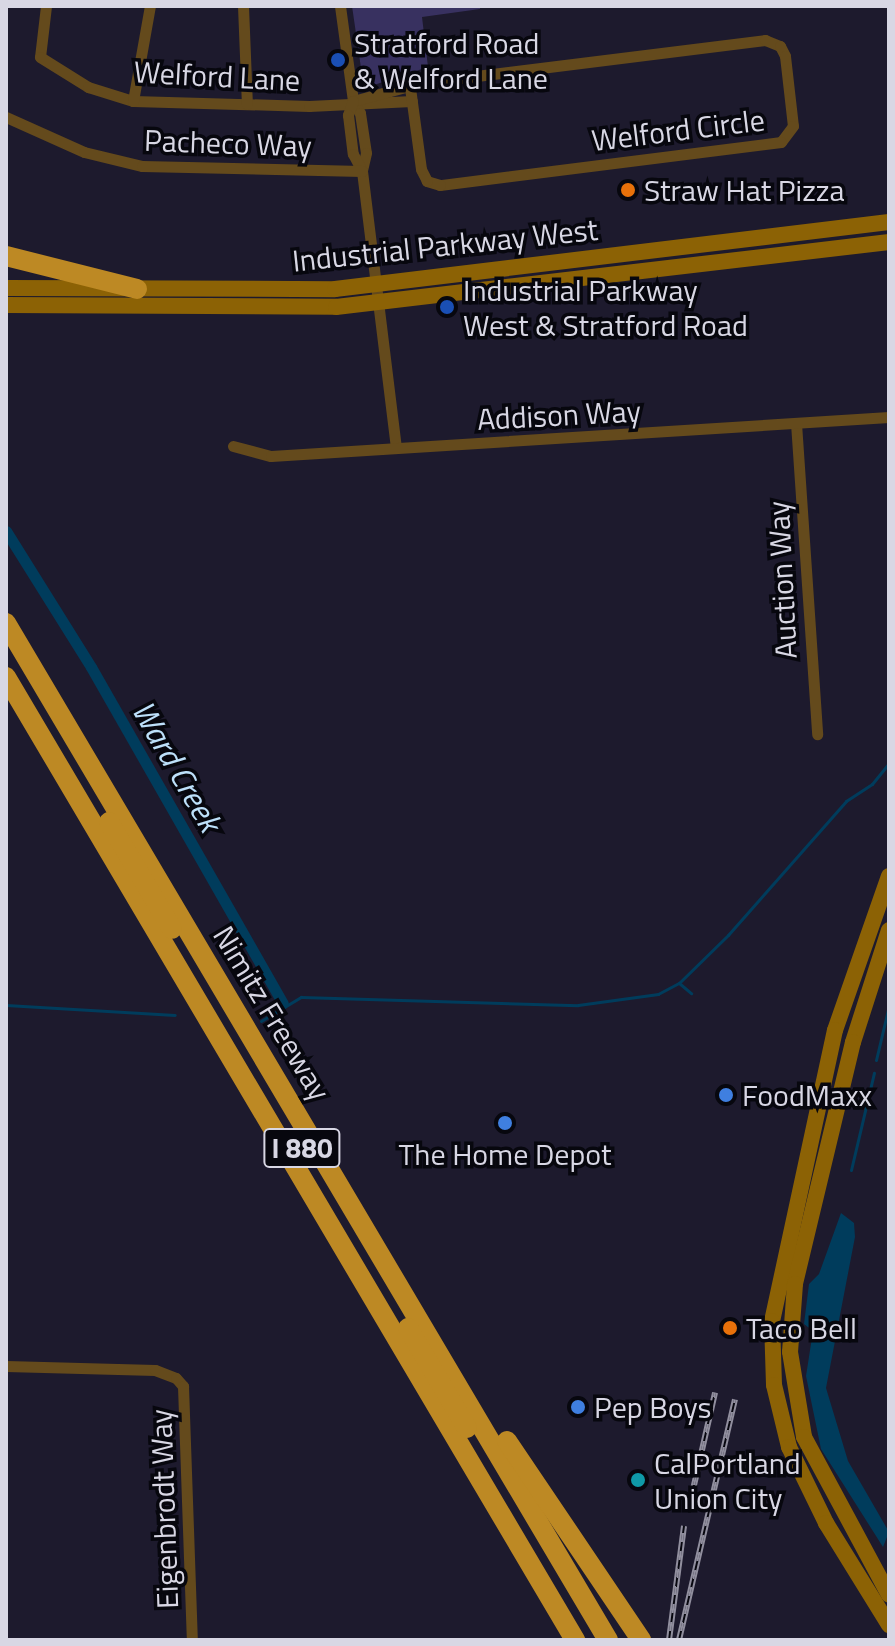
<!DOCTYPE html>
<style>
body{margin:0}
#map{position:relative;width:895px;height:1646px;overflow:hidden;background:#1d1a2d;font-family:"Titillium Web",sans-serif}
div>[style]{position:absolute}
.green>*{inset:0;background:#383160}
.water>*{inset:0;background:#003c5c}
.stream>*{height:3px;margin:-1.5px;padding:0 1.5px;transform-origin:1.5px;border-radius:1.5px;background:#003c5c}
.canal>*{height:11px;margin:-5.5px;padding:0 5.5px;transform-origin:5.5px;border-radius:5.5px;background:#003c5c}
.minor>*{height:11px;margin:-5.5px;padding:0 5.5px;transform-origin:5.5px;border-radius:5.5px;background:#644a1c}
.secondary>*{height:16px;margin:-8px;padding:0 8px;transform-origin:8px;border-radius:8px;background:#8c6205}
.motorway>*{height:20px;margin:-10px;padding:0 10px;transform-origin:10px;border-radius:10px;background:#bd8924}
.rail>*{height:6px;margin-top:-3px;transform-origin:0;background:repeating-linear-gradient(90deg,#07070e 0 9px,#918f9e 0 18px);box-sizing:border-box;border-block:2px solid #918f9e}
.dots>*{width:22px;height:22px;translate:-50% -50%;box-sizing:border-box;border:4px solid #07070e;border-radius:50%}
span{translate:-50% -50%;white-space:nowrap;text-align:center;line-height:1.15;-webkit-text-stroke:7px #07070e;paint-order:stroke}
.shield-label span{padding:2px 6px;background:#07070e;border:2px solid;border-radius:6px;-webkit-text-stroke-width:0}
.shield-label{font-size:28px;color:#d8d7e4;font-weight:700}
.poi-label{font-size:30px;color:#d8d7e4}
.left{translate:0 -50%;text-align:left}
.street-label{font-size:30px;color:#d8d7e4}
.water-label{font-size:32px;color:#bde0fa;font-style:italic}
.frame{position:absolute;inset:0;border:8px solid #d8d7e4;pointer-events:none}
</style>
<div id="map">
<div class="green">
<div style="clip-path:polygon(352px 6px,480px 6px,480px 9px,422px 17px,428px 67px,374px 85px,362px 75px)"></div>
</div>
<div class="water">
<div style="clip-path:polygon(841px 1213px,854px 1223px,855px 1237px,826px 1388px,848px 1461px,889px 1532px,883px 1547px,821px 1449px,806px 1376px,813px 1331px,804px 1324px,809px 1284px,819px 1274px)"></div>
</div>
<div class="stream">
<div style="left:679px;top:983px;width:16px;rotate:40deg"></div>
<div style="left:6px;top:1005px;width:169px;rotate:3.4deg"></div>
<div style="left:261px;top:1021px;width:47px;rotate:-31deg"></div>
<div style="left:301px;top:997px;width:277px;rotate:1.7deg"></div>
<div style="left:578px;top:1005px;width:81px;rotate:-7.8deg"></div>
<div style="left:658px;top:994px;width:24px;rotate:-28deg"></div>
<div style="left:679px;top:983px;width:69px;rotate:-44.4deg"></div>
<div style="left:728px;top:935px;width:179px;rotate:-48.6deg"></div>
<div style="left:846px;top:801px;width:31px;rotate:-33deg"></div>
<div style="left:872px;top:784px;width:27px;rotate:-51deg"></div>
<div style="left:876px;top:1060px;width:57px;rotate:-76.7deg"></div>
<div style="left:851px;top:1170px;width:100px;rotate:-76.7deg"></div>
</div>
<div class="canal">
<div style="left:6px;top:531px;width:160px;rotate:58deg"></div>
<div style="left:91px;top:667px;width:387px;rotate:60.3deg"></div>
</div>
<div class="minor">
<div style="left:46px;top:6px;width:51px;rotate:96.7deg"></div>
<div style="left:40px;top:57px;width:57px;rotate:32deg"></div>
<div style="left:88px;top:87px;width:47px;rotate:17.3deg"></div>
<div style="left:133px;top:101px;width:176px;rotate:1.6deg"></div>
<div style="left:309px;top:106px;width:103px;rotate:-2.8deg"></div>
<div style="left:243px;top:6px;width:98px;rotate:87.7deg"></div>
<div style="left:340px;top:6px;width:96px;rotate:82.2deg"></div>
<div style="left:353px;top:101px;width:14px;rotate:60deg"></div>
<div style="left:360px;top:113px;width:40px;rotate:81.5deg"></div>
<div style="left:366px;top:153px;width:18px;rotate:103deg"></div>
<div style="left:362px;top:171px;width:279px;rotate:83deg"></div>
<div style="left:133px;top:101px;width:97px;rotate:-79.9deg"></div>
<div style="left:353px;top:101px;width:69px;rotate:-15deg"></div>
<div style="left:420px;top:83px;width:348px;rotate:-7.1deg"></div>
<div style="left:765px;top:40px;width:16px;rotate:22deg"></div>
<div style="left:780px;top:46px;width:11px;rotate:63deg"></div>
<div style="left:785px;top:56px;width:70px;rotate:83.5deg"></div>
<div style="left:793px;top:126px;width:20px;rotate:127deg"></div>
<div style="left:781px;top:142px;width:344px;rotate:172.8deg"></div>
<div style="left:440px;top:185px;width:14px;rotate:-163deg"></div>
<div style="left:427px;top:181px;width:13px;rotate:-117deg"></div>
<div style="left:421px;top:169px;width:82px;rotate:-97.7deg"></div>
<div style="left:353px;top:101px;width:15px;rotate:110deg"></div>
<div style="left:348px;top:115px;width:39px;rotate:83deg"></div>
<div style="left:353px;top:154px;width:19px;rotate:62deg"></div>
<div style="left:6px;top:117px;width:85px;rotate:24.2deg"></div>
<div style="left:84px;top:152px;width:60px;rotate:13.6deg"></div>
<div style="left:142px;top:166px;width:220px;rotate:1.3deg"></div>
<div style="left:796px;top:423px;width:312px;rotate:86.1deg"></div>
<div style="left:233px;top:446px;width:39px;rotate:15deg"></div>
<div style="left:271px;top:456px;width:619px;rotate:-3.61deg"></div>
<div style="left:6px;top:1366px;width:149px;rotate:1.5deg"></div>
<div style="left:155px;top:1370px;width:22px;rotate:21deg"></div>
<div style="left:176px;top:1378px;width:11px;rotate:49deg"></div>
<div style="left:183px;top:1386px;width:254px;rotate:88deg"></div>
</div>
<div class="secondary">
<div style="left:6px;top:288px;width:329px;rotate:0.2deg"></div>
<div style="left:335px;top:289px;width:558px;rotate:-6.9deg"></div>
<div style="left:6px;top:305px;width:330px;rotate:0.3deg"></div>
<div style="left:336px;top:307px;width:557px;rotate:-6.7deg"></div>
<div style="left:889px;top:876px;width:163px;rotate:109.3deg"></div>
<div style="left:835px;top:1030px;width:298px;rotate:102.2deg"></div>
<div style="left:772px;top:1321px;width:64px;rotate:88.2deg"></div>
<div style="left:774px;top:1385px;width:64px;rotate:76.4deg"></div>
<div style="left:789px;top:1447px;width:85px;rotate:64deg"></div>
<div style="left:826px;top:1523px;width:120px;rotate:58.3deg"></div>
<div style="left:889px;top:930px;width:118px;rotate:107.8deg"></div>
<div style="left:853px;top:1042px;width:249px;rotate:103.5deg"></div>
<div style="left:795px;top:1284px;width:68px;rotate:94.2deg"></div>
<div style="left:790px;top:1352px;width:86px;rotate:80.6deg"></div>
<div style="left:804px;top:1437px;width:179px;rotate:61.7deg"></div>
</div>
<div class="motorway">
<div style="left:6px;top:256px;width:135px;rotate:14.1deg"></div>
<div style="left:6px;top:623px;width:1182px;rotate:59.38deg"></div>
<div style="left:6px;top:677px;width:1119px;rotate:59.42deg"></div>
<div style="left:109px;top:822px;width:124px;rotate:59.5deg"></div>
<div style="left:408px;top:1328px;width:116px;rotate:59.5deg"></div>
<div style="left:507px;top:1441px;width:240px;rotate:56deg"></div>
</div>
<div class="rail">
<div style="left:692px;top:1494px;width:104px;rotate:-77.2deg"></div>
<div style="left:669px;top:1640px;width:115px;rotate:-82.5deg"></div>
<div style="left:679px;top:1640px;width:247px;rotate:-76.9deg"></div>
</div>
<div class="dots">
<div style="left:338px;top:60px;background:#1a4fb4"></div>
<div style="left:628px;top:190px;background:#e8710a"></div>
<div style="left:447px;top:307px;background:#1a4fb4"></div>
<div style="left:726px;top:1095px;background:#3f7fe0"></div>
<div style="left:505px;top:1123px;background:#3f7fe0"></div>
<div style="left:730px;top:1328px;background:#e8710a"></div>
<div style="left:578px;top:1407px;background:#3f7fe0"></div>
<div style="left:638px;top:1480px;background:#0f9aa8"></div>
</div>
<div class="shield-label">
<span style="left:302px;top:1148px">I 880</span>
</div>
<div class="poi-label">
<span class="left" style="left:354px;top:60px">Stratford Road<br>&amp; Welford Lane</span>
<span class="left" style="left:644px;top:190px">Straw Hat Pizza</span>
<span class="left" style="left:463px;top:307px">Industrial Parkway<br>West &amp; Stratford Road</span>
<span class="left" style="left:742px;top:1095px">FoodMaxx</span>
<span style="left:505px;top:1154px">The Home Depot</span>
<span class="left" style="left:746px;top:1328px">Taco Bell</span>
<span class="left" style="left:594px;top:1407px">Pep Boys</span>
<span class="left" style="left:654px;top:1480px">CalPortland<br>Union City</span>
</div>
<div class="street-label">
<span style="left:217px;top:76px;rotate:3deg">Welford Lane</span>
<span style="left:678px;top:130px;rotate:-7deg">Welford Circle</span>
<span style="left:228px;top:143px;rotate:2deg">Pacheco Way</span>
<span style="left:445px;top:245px;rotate:-6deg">Industrial Parkway West</span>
<span style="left:559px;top:415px;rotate:-3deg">Addison Way</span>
<span style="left:782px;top:580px;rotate:-93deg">Auction Way</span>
<span style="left:272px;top:1013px;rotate:59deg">Nimitz Freeway</span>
<span style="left:164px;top:1509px;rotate:-92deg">Eigenbrodt Way</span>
</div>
<div class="water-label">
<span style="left:177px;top:766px;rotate:60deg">Ward Creek</span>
</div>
<div class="frame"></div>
</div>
